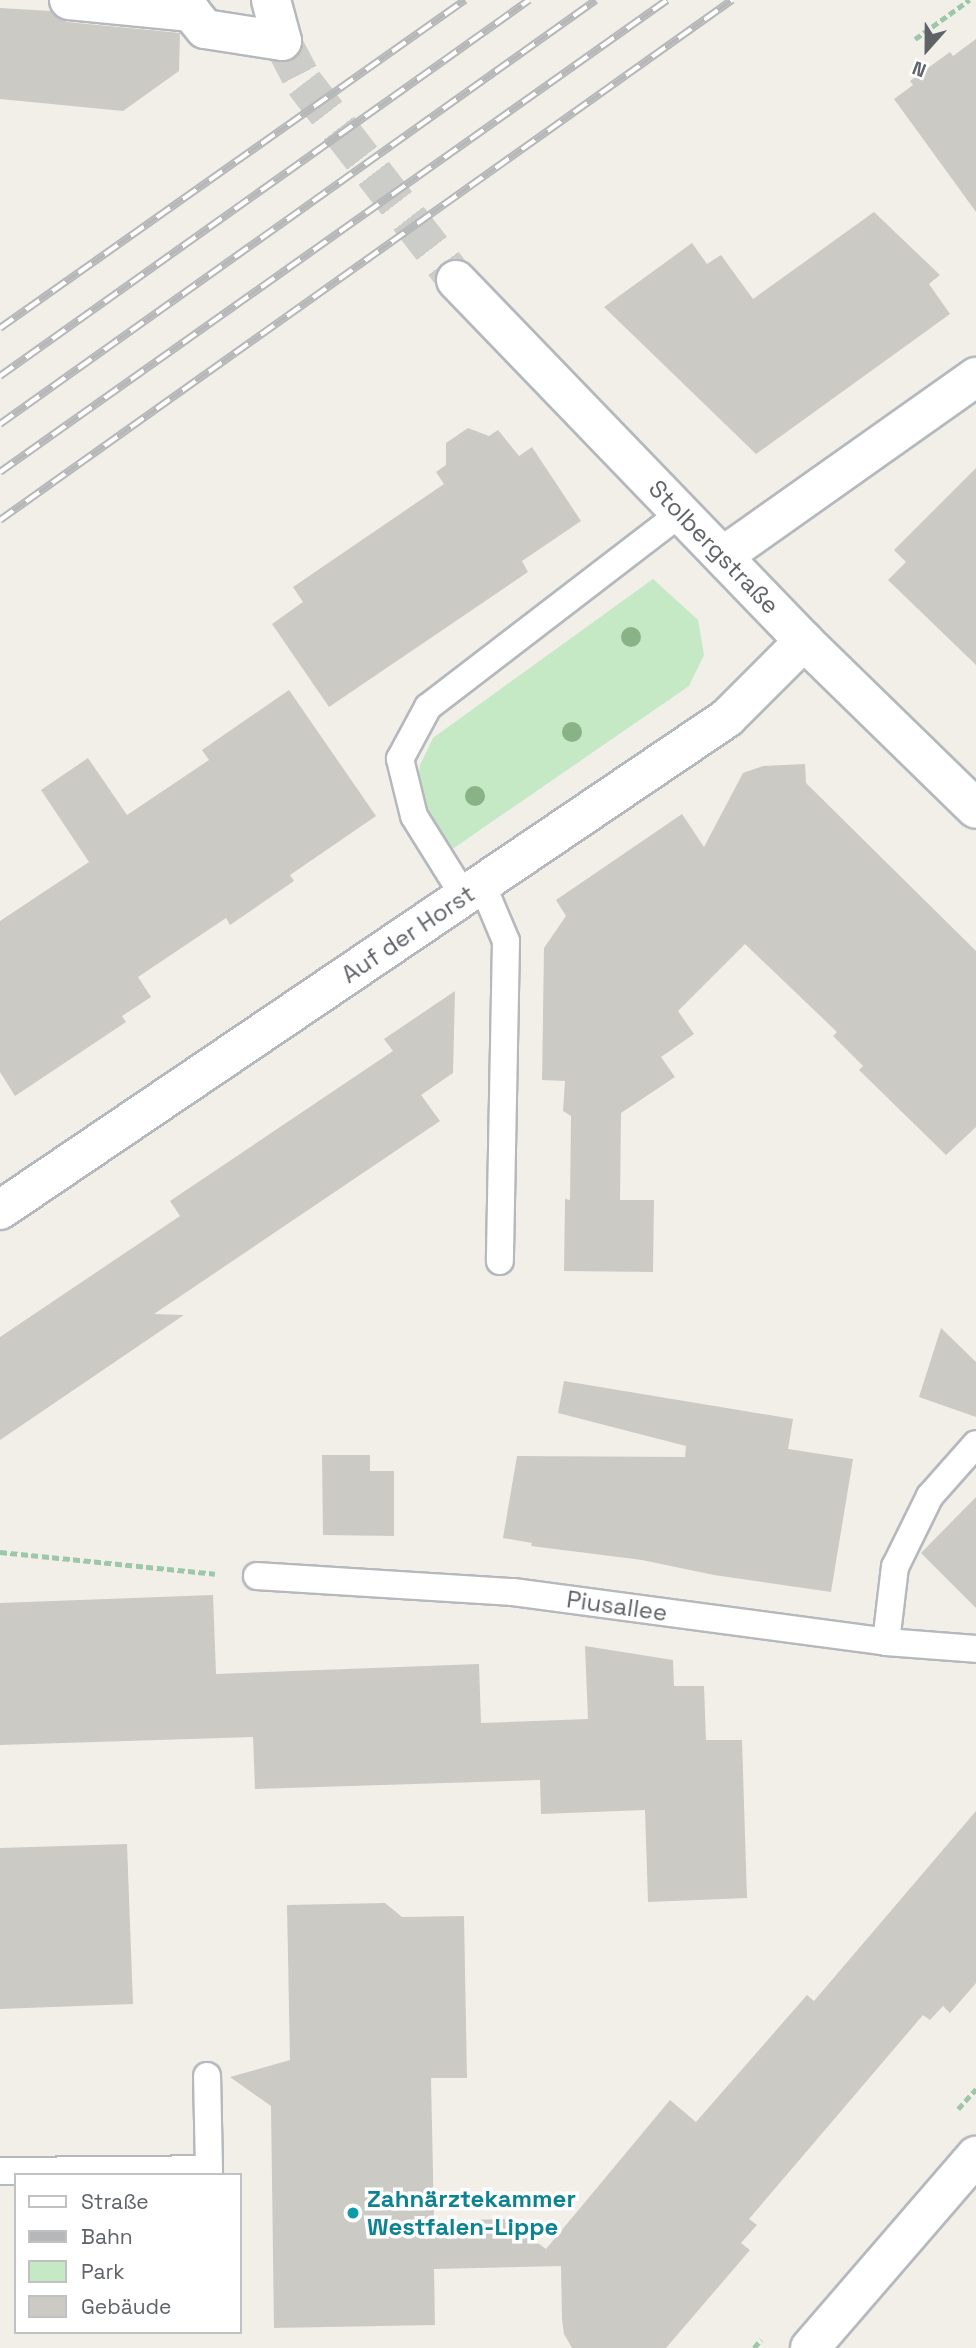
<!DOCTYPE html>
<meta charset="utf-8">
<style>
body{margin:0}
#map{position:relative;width:976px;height:2348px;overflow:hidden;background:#f1efe8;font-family:"Space Grotesk",sans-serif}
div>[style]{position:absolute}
.green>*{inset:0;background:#c5e8c5}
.building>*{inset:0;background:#cccac5}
.minor-tunnel>*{height:38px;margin-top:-19px;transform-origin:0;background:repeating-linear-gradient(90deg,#ccccc8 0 38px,transparent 0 57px)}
.path>*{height:4.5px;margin-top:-2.25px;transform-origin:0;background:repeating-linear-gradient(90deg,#9cc7a9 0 7px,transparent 0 10.5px)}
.roads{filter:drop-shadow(2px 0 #b5b8bc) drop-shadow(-2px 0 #b5b8bc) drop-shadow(0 2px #b5b8bc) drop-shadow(0 -2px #b5b8bc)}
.service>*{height:26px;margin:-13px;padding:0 13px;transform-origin:13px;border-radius:13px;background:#fff}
.pedestrian>*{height:38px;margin:-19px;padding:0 19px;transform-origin:19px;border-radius:19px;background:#fff}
.minor>*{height:38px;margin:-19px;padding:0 19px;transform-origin:19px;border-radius:19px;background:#fff}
.rail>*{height:8px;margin-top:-4px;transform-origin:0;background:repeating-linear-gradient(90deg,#fff 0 16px,#b6b7b8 0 32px);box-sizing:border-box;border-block:2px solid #b6b7b8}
.trees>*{width:20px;height:20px;margin:-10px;border-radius:50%;background:#89b387}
.dots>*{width:19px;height:19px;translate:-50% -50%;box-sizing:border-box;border:4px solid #fff;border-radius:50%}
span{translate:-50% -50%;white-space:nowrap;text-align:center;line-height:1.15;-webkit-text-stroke:7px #fff;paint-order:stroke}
.street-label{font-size:24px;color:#5f6368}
.culture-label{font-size:24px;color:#0d838f;font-weight:700}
.left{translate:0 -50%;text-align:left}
.legend{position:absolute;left:14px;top:2173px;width:228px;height:161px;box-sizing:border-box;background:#fff;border:2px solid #bfc1c3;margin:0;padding:9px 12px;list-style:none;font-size:21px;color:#5f6368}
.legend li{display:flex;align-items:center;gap:14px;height:35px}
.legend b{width:35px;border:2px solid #bfc1c3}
.north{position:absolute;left:892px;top:14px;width:70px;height:70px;-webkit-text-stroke:5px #fff;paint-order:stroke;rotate:201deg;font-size:19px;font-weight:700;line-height:28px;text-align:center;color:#5f6368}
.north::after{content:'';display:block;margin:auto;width:24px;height:32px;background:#5f6368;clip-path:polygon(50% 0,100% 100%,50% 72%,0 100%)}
</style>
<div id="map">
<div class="green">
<div style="clip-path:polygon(653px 579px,698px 620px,704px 655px,689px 686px,451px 850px,417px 793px,420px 765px,433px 738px)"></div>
</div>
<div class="building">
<div style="clip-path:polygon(0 8px,51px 11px,67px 22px,180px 33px,179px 71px,123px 111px,0 99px)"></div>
<div style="clip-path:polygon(976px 39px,976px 212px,894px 99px,913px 85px,910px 81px,950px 52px,953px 56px)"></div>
<div style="clip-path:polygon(874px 212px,940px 275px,929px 284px,950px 314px,756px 454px,604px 307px,692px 243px,707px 264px,721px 255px,753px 299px)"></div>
<div style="clip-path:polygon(468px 428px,489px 436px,498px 430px,519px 456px,532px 447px,581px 521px,522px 561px,528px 572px,329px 707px,272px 624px,303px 602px,293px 587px,444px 484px,436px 472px,446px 465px,446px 443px)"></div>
<div style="clip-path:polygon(976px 468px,976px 665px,888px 580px,906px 562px,894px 550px)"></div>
<div style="clip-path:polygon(289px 690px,376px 816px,290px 875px,294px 881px,230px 925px,226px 918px,138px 977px,151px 997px,122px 1016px,126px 1022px,15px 1096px,0 1072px,0 921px,89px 862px,41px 790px,88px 758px,127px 815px,209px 760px,202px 750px)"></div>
<div style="clip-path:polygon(805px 764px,806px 783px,976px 951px,976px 1127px,946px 1155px,859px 1070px,863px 1066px,833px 1036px,837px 1032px,745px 944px,678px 1011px,694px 1034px,661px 1057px,675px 1077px,621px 1113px,620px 1200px,654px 1200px,653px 1272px,564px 1271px,565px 1199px,570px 1200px,571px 1116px,563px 1111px,565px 1081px,542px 1080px,544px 948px,566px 916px,556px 900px,682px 814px,704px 847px,743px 773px,763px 766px)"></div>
<div style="clip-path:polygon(455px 991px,453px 1073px,421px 1095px,440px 1121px,154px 1314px,184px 1315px,0 1440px,0 1337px,180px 1216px,170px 1201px,393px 1051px,384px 1039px)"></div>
<div style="clip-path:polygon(941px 1328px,976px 1362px,976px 1417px,919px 1397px)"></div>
<div style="clip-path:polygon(564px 1381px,793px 1419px,788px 1449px,853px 1459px,831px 1592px,714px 1575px,642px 1560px,531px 1546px,532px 1543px,503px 1538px,517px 1456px,685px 1457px,686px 1446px,558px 1413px)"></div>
<div style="clip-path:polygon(322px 1455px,370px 1455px,370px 1471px,394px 1471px,394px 1536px,323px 1535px)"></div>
<div style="clip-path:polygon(976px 1497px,976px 1608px,921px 1553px)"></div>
<div style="clip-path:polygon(213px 1595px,216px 1674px,479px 1664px,481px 1723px,588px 1719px,585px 1646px,673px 1660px,674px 1686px,704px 1686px,706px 1740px,742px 1740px,747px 1898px,648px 1902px,645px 1810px,541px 1814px,540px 1780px,255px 1789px,253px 1737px,0 1745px,0 1603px)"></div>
<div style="clip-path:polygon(976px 1811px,976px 1983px,950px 2013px,943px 2006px,930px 2020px,923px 2015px,749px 2219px,757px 2225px,741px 2243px,750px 2250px,666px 2348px,572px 2348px,564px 2334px,562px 2319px,561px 2266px,434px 2269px,435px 2325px,274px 2328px,271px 2106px,230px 2077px,290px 2060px,287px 1905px,385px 1903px,402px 1917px,464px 1916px,467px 2078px,431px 2078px,434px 2221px,505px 2219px,546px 2249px,670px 2100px,696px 2122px,807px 1995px,814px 2001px)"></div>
<div style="clip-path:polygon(127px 1844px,133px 2004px,0 2009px,0 1848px)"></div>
</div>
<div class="minor-tunnel">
<div style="left:282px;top:41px;width:47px;rotate:62.4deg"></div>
<div style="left:304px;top:83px;width:249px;rotate:52.3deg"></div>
</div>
<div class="path">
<div style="left:915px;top:39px;width:67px;rotate:-35.8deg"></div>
<div style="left:0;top:1552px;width:216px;rotate:5.8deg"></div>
<div style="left:958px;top:2109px;width:27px;rotate:-48deg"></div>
<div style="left:754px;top:2348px;width:11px;rotate:-52deg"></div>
</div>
<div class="roads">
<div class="service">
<div style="left:482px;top:884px;width:62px;rotate:67.2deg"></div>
<div style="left:506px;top:941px;width:320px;rotate:91.1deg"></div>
<div style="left:464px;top:896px;width:94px;rotate:-122deg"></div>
<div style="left:414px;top:816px;width:59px;rotate:-103.8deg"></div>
<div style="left:400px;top:759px;width:59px;rotate:-61.7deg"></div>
<div style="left:428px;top:707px;width:319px;rotate:-37.5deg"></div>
<div style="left:257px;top:1576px;width:256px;rotate:3.6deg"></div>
<div style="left:513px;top:1592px;width:376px;rotate:7.6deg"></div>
<div style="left:886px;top:1642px;width:90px;rotate:4.4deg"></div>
<div style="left:886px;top:1642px;width:76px;rotate:-83.2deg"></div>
<div style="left:895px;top:1567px;width:79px;rotate:-63.8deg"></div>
<div style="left:930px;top:1496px;width:69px;rotate:-48.5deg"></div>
<div style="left:0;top:2171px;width:209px;rotate:-0.5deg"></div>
<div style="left:209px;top:2169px;width:93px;rotate:-91.2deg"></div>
</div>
<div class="pedestrian">
<div style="left:69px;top:0;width:123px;rotate:5.6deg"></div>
<div style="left:191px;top:12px;width:22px;rotate:51deg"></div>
<div style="left:205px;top:29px;width:78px;rotate:8.9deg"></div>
</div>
<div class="minor">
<div style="left:271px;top:0;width:42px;rotate:75deg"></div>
<div style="left:456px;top:280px;width:501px;rotate:46.05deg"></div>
<div style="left:804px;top:641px;width:240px;rotate:44.3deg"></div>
<div style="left:723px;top:556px;width:310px;rotate:-35.3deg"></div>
<div style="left:0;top:1210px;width:878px;rotate:-34.09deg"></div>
<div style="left:727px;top:718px;width:109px;rotate:-45deg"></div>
<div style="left:810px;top:2348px;width:254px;rotate:-49.2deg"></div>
</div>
</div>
<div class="rail">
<div style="left:0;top:328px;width:569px;rotate:-35.2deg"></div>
<div style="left:0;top:376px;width:649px;rotate:-35.4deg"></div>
<div style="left:0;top:424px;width:731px;rotate:-35.43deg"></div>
<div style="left:0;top:472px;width:817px;rotate:-35.28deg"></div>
<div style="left:0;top:520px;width:898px;rotate:-35.39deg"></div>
</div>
<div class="trees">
<div style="left:631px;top:637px"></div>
<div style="left:572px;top:732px"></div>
<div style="left:475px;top:796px"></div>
</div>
<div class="dots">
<div style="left:353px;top:2213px;background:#0f9aa8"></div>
</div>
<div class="street-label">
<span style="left:714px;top:547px;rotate:46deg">Stolbergstraße</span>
<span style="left:408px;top:934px;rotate:-34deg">Auf der Horst</span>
<span style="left:617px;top:1606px;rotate:8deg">Piusallee</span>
</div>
<div class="culture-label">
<span class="left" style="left:367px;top:2213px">Zahnärztekammer<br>Westfalen-Lippe</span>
</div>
<ul class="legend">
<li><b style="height:9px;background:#fff"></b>Straße</li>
<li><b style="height:9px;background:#b6b7b8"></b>Bahn</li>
<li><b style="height:19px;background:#c5e8c5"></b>Park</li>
<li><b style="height:19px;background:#cccac5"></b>Gebäude</li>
</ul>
<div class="north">N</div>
</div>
